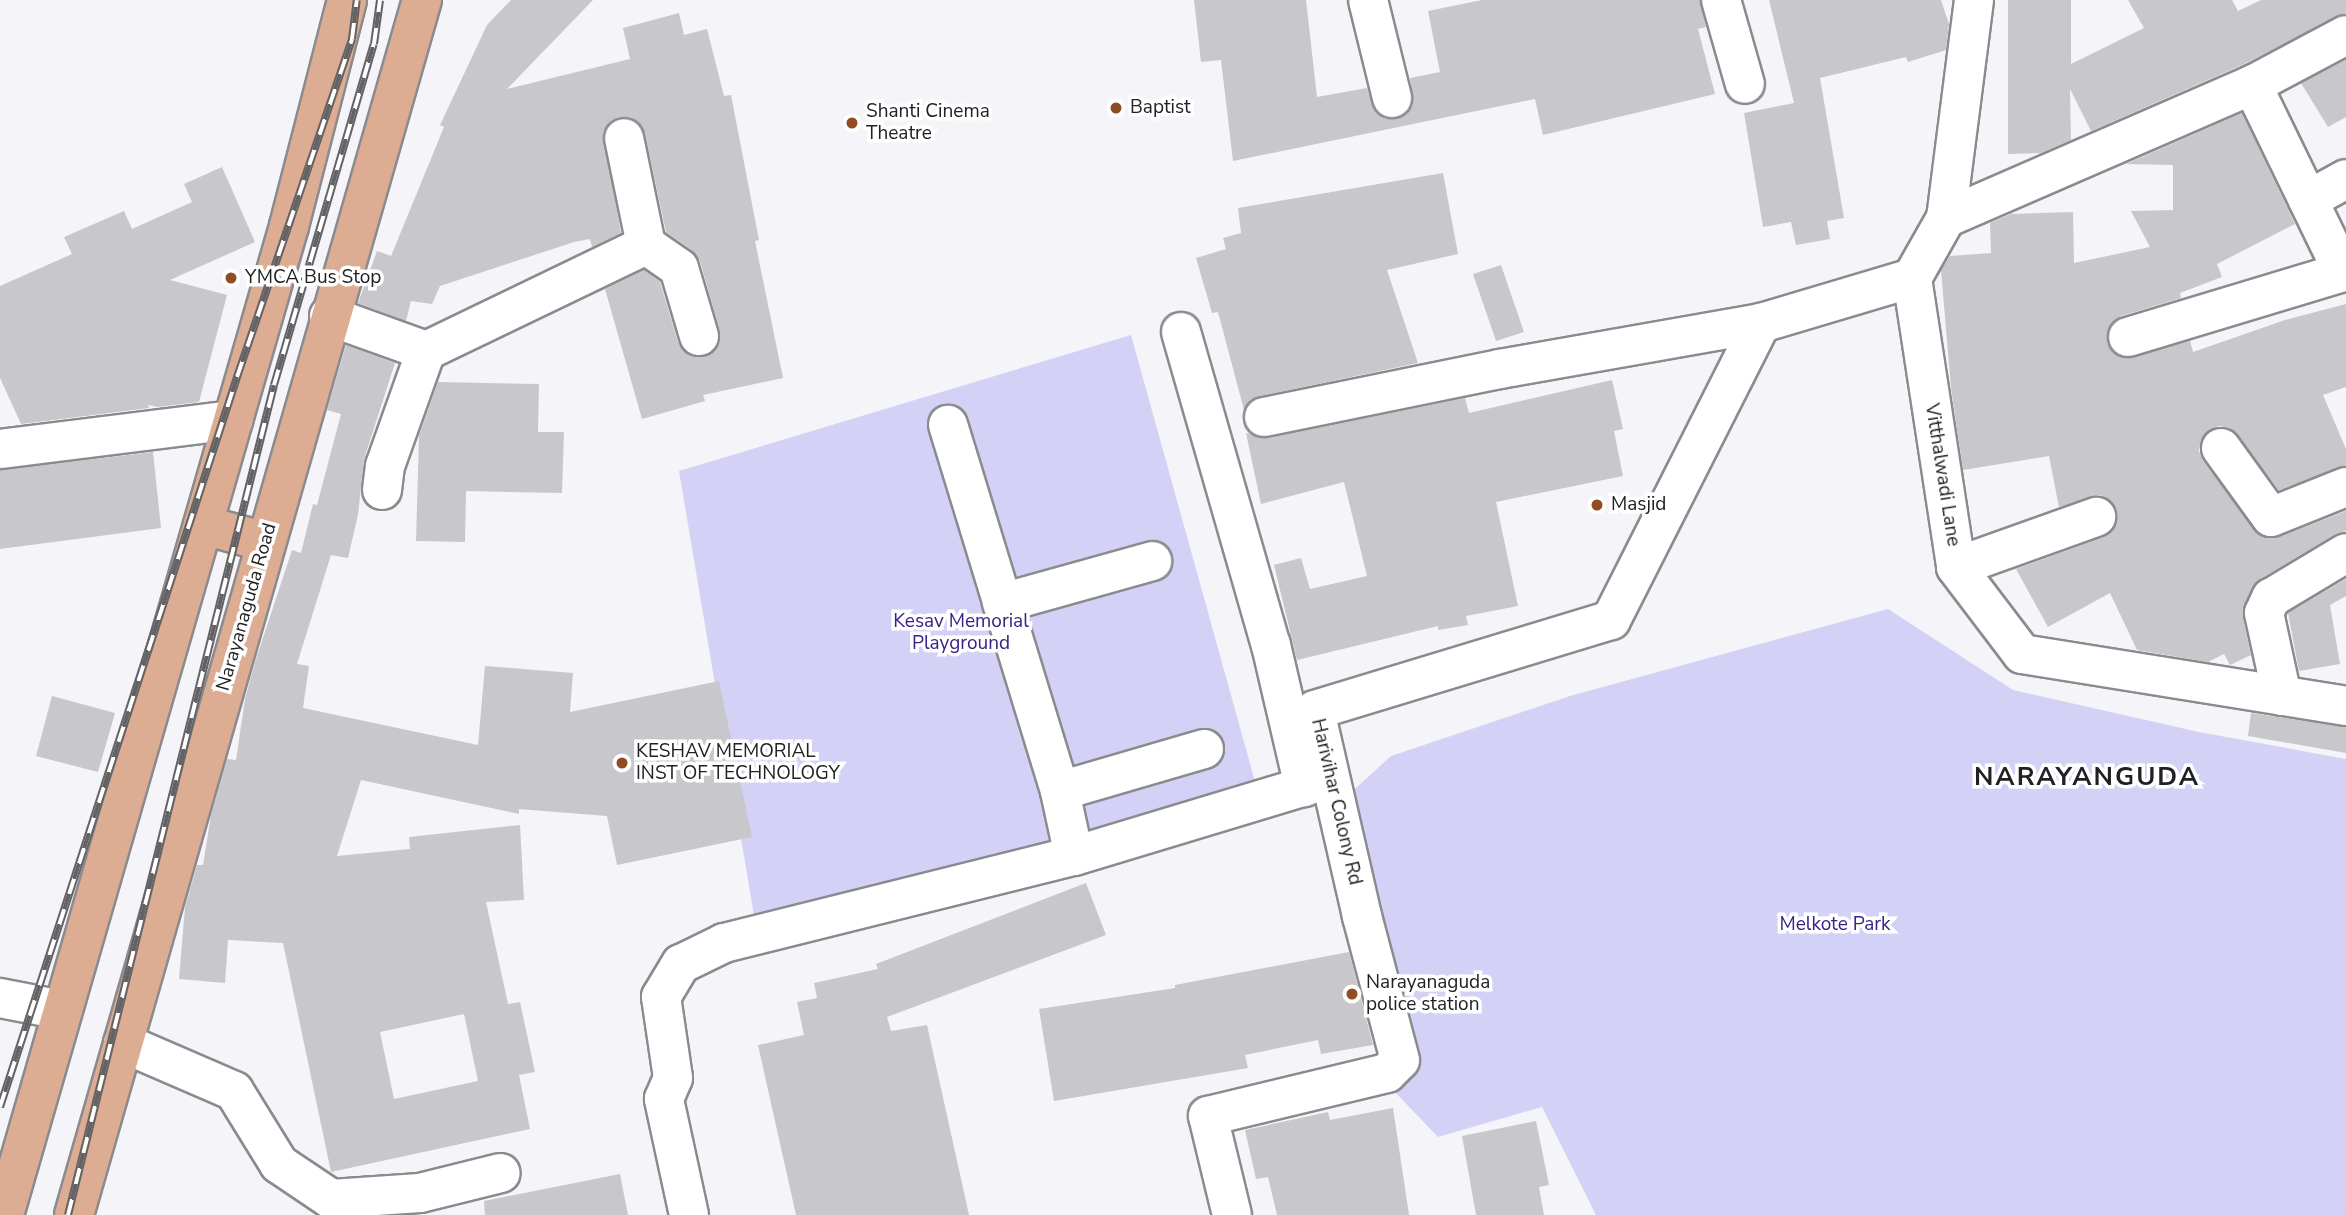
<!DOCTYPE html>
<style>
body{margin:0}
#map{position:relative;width:2346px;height:1215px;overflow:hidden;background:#f4f4f9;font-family:"Nunito Sans",sans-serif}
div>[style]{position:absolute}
.green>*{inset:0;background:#d3d2f6}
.building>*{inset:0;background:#c8c8cc}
.roads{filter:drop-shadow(2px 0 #8b8b8f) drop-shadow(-2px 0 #8b8b8f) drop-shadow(0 2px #8b8b8f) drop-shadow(0 -2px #8b8b8f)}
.minor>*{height:38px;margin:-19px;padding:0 19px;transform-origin:19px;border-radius:19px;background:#fff}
.major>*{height:38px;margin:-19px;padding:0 19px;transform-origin:19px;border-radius:19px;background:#dcad92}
.rail>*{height:8px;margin-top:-4px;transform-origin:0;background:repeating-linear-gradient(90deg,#fff 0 16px,#636366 0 32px);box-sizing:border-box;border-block:2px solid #636366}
.dots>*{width:19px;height:19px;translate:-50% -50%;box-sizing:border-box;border:4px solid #fff;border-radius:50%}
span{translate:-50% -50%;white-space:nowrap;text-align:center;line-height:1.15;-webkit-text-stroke:7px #fff;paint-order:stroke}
.poi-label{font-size:19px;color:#212123}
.left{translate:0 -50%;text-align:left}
.street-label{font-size:19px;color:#212123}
.park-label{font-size:19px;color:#3a2183}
.district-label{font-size:26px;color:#212123;font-weight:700;letter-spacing:2px}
</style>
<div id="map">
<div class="green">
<div style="clip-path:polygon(1131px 335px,1259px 796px,757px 933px,679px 471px)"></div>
<div style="clip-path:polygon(1888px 609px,2013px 690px,2199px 732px,2346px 759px,2346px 1215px,1596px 1215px,1542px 1107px,1438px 1137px,1392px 1089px,1345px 798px,1391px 756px,1570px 696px)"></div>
</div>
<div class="building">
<div style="clip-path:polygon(511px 0,593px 0,507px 89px,630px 59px,623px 28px,679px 13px,684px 35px,707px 29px,724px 96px,731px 95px,759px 240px,755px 241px,783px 378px,703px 395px,705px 401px,642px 419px,605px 289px,644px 270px,660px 282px,678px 342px,683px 351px,693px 357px,704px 357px,714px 352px,720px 342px,720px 331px,700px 261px,692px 250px,666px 232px,645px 134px,640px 123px,630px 117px,619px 117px,610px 121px,603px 132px,621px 233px,592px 247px,590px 239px,574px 242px,440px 286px,432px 304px,411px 301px,406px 321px,358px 303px,377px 251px,391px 256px,444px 127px,440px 125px,487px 25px)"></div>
<div style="clip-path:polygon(1194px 0,1306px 0,1317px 97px,1367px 88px,1376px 113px,1385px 119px,1397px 119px,1407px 114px,1413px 105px,1410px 78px,1440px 72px,1428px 11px,1482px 0,1700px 0,1706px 27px,1698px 29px,1715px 94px,1543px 135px,1535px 99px,1233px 161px,1221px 60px,1201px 62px)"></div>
<div style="clip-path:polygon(1769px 0,1941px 0,1949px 24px,1946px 50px,1908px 62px,1906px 57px,1820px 78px,1844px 218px,1827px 221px,1830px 239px,1796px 245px,1791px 222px,1763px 227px,1744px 113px,1794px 103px)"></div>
<div style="clip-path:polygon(2008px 0,2071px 0,2071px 64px,2144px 28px,2128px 0,2232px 0,2238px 11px,2261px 0,2346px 0,2346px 13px,2242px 65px,2091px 131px,2070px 89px,2071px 140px,2041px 153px,2008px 154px)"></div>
<div style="clip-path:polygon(2346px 60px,2346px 117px,2328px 127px,2301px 83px)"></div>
<div style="clip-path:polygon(2242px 113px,2295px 224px,2217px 264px,2222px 277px,2180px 293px,2181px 298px,2121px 316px,2112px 323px,2107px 333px,2107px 343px,2113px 352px,2124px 358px,2190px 341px,2193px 352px,2285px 320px,2346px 304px,2346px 387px,2323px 395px,2346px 449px,2346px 466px,2279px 490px,2230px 428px,2219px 426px,2209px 430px,2201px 440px,2199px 451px,2203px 461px,2261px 536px,2279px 537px,2346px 511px,2346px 531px,2335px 534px,2260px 579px,2252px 588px,2243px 617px,2251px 655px,2230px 665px,2224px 654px,2208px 662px,2137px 650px,2110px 593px,2048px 627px,2016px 569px,2104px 537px,2112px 532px,2117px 522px,2117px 510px,2111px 501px,2099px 495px,2059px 507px,2049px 456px,1963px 470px,1951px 388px,1941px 270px,1950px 256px,1991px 253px,1990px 223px,2011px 214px,2073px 212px,2074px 263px,2150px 247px,2131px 211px,2173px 210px,2173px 165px,2126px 164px)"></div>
<div style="clip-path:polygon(222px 167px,255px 242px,170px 280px,227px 295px,199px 402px,158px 407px,148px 405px,149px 408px,21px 424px,0 378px,0 286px,72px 254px,64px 237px,124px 211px,132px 229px,192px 202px,184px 184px)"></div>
<div style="clip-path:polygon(1443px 173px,1458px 254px,1387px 270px,1418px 363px,1260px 396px,1250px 400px,1244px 410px,1218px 312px,1212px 313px,1196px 258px,1226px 249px,1223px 238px,1241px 233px,1238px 208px)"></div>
<div style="clip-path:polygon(1501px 265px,1524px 332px,1496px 341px,1473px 274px)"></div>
<div style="clip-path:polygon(evenodd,346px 345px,395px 363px,364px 459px,358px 515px,348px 558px,331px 555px,297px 664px,309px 666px,303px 708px,478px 745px,485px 666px,573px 673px,570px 712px,719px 681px,752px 837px,617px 865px,607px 816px,519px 809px,519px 814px,361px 780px,337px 856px,410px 849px,409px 837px,520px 825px,524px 900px,486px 902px,508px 1004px,520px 1002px,535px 1072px,519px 1075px,530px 1129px,331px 1172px,283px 943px,228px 940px,225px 983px,179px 979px,185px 907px,197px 865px,203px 865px,211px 815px,227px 759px,236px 760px,245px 699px,256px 659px,292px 550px,301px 553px,313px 504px,317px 505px,341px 414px,327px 410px,346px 345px,464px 1014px,478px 1081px,394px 1099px,380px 1032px,464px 1014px)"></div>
<div style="clip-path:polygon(1612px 380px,1623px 429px,1614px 431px,1623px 476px,1496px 502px,1518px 606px,1466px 616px,1468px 625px,1438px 630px,1438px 626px,1297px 660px,1274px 565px,1301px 558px,1310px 589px,1367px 576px,1344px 482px,1261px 504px,1246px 433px,1268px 438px,1465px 398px,1469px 413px)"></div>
<div style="clip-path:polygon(438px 382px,539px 384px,538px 432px,564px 432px,562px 493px,466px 491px,465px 542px,416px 541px,419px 436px)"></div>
<div style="clip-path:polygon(153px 452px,161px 528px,0 549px,0 470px)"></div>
<div style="clip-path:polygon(2346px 579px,2346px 596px,2330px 605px,2340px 664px,2299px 671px,2288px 613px)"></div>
<div style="clip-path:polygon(52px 696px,115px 713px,98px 772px,36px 756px)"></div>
<div style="clip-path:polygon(2251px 713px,2346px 727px,2346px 753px,2248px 736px)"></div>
<div style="clip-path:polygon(1086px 883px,1106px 935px,887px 1017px,891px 1031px,927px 1025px,969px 1215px,796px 1215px,758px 1045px,804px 1035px,797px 1002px,817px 998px,814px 983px,878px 969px,876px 964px)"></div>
<div style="clip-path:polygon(1349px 952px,1373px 1045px,1321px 1054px,1318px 1040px,1245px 1055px,1248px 1068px,1054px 1101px,1039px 1009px,1175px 988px,1175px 985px)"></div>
<div style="clip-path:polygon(1393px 1108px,1409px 1215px,1277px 1215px,1268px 1177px,1256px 1179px,1245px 1130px,1328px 1112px,1330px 1120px)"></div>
<div style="clip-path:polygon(1536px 1121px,1549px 1185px,1539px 1187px,1544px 1215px,1476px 1215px,1462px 1136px)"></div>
<div style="clip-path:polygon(620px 1174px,628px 1215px,485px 1215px,484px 1201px)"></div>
</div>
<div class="roads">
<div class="minor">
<div style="left:1368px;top:0;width:101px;rotate:76.2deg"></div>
<div style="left:1721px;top:0;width:87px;rotate:74.1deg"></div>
<div style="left:1974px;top:0;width:220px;rotate:97.3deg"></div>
<div style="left:1946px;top:218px;width:69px;rotate:119.5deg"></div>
<div style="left:1912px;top:278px;width:292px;rotate:81.3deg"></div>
<div style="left:1956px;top:567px;width:109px;rotate:52.8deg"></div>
<div style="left:2022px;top:654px;width:328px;rotate:9.1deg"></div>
<div style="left:2308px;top:200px;width:43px;rotate:-28.9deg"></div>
<div style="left:1946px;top:218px;width:334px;rotate:-23.5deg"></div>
<div style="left:2252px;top:85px;width:106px;rotate:-28deg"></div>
<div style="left:646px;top:245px;width:40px;rotate:34.9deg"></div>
<div style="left:679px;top:268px;width:71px;rotate:73.6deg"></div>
<div style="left:329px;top:316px;width:103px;rotate:19.8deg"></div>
<div style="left:426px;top:351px;width:244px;rotate:-25.7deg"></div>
<div style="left:646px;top:245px;width:109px;rotate:-101.6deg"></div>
<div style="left:1181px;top:332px;width:326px;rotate:74deg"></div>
<div style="left:1271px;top:645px;width:146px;rotate:76.9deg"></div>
<div style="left:2128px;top:337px;width:225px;rotate:-16.8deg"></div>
<div style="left:2343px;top:272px;width:208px;rotate:-115.9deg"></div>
<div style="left:1264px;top:417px;width:241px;rotate:-11.5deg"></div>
<div style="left:1500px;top:369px;width:265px;rotate:-10deg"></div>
<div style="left:1761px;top:323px;width:158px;rotate:-16.6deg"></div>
<div style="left:2221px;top:448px;width:85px;rotate:54.1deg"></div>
<div style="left:2271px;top:517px;width:81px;rotate:-21.8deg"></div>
<div style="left:0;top:449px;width:235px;rotate:-7.1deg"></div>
<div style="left:382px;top:490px;width:24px;rotate:-83deg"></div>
<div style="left:385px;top:466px;width:122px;rotate:-70.4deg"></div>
<div style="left:1956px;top:567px;width:149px;rotate:-19.7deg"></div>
<div style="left:1002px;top:603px;width:156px;rotate:-15.6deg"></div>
<div style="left:2282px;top:696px;width:85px;rotate:-102.2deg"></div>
<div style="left:2264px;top:613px;width:17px;rotate:-65deg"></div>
<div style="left:2271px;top:598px;width:87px;rotate:-31deg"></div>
<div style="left:1060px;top:791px;width:150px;rotate:-16.3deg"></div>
<div style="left:1074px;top:856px;width:266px;rotate:-16.8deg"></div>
<div style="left:0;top:998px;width:63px;rotate:11deg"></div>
<div style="left:123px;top:1043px;width:121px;rotate:23.4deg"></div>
<div style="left:234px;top:1091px;width:86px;rotate:58.3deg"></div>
<div style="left:279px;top:1164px;width:63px;rotate:33.9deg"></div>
<div style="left:331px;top:1199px;width:89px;rotate:-3.9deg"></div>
<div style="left:420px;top:1193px;width:83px;rotate:-13.9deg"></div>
<div style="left:689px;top:1215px;width:119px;rotate:-102.2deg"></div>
<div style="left:664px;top:1099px;width:23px;rotate:-67deg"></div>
<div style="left:673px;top:1078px;width:82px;rotate:-98.4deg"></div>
<div style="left:661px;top:997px;width:39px;rotate:-59deg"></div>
<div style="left:681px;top:964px;width:48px;rotate:-26deg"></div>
<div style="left:724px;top:943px;width:361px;rotate:-14deg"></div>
<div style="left:1074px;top:856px;width:66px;rotate:-102.2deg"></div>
<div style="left:1060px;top:791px;width:383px;rotate:-107deg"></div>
<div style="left:1232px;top:1215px;width:102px;rotate:-103.6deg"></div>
<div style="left:1208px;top:1116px;width:184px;rotate:-13.5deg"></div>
<div style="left:1387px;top:1073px;width:18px;rotate:-45deg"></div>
<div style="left:1400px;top:1060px;width:149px;rotate:-104.8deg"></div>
<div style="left:1362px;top:916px;width:211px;rotate:-102.9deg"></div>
<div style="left:1315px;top:710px;width:309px;rotate:-16.9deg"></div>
<div style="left:1611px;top:620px;width:333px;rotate:-63.2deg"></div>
</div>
<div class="major">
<div style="left:203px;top:525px;width:65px;rotate:15.1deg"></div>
<div style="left:4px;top:1215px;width:1029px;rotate:-73.92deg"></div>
<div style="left:289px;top:226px;width:233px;rotate:-75.6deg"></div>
<div style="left:74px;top:1215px;width:1264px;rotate:-74.02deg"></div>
</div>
</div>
<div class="rail">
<div style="left:0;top:1107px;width:768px;rotate:-72.01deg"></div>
<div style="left:237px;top:377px;width:357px;rotate:-71.2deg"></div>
<div style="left:352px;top:39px;width:39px;rotate:-83deg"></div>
<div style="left:68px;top:1215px;width:855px;rotate:-76.06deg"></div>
<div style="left:274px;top:385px;width:355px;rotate:-73.7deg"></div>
<div style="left:374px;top:44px;width:44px;rotate:-82.2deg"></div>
</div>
<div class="dots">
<div style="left:1116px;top:108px;background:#914c23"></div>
<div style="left:852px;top:123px;background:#914c23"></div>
<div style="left:231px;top:278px;background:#914c23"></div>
<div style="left:1597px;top:505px;background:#914c23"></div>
<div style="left:622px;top:763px;background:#914c23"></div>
<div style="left:1352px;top:994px;background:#914c23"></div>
</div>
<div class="poi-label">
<span class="left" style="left:1130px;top:108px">Baptist</span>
<span class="left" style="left:866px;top:123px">Shanti Cinema<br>Theatre</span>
<span class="left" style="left:245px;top:278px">YMCA Bus Stop</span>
<span class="left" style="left:1611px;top:505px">Masjid</span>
<span class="left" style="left:636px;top:763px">KESHAV MEMORIAL<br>INST OF TECHNOLOGY</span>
<span class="left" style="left:1366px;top:994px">Narayanaguda<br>police station</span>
</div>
<div class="street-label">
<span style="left:1942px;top:475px;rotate:81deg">Vitthalwadi Lane</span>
<span style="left:247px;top:607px;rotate:-74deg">Narayanaguda Road</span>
<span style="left:1336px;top:802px;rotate:77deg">Harivihar Colony Rd</span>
</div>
<div class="park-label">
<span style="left:961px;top:633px">Kesav Memorial<br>Playground</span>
<span style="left:1835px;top:925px">Melkote Park</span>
</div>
<div class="district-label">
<span style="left:2087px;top:777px">NARAYANGUDA</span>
</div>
</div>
